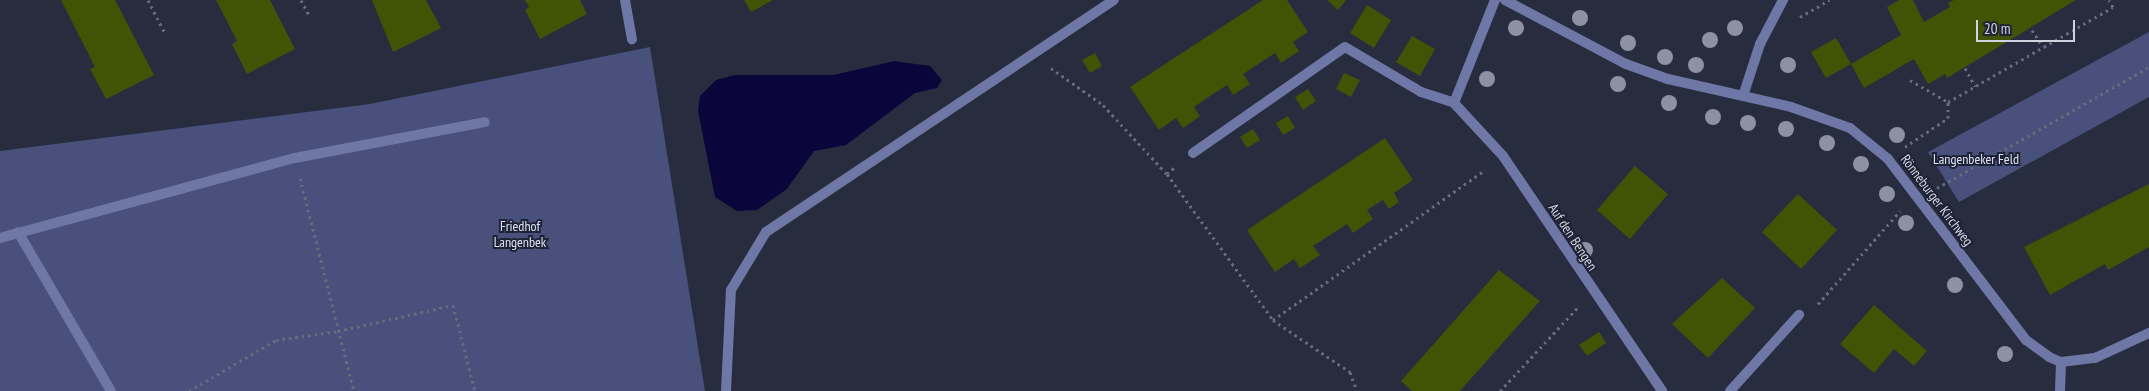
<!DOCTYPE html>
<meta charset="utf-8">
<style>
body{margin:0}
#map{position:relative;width:2149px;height:391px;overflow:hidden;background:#282c3f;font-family:"PT Sans Narrow",sans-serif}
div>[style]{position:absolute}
.green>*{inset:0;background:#48507b}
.water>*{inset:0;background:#0a063c}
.building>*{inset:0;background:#415305}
.path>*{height:3px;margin-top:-1.5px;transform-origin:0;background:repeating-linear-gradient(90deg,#676b7b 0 2.5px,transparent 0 6.5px)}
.lane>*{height:10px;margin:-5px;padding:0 5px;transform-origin:5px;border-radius:5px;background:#6e77a5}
.street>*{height:10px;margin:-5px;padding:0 5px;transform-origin:5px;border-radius:5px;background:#6e77a5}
.trees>*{width:16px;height:16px;margin:-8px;border-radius:50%;background:#8d91a4}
span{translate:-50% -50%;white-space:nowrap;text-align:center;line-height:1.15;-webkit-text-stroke:4px #1e2235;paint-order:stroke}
.park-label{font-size:14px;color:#dfe3f6}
.street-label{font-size:14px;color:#cfd2df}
.scale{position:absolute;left:1976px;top:20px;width:99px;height:22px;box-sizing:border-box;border:2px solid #cfd2df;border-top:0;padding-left:6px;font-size:15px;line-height:18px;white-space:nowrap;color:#cfd2df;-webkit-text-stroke:4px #1e2235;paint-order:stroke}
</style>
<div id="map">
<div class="green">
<div style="clip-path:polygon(2149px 32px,2149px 97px,1959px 202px,1928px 152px)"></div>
<div style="clip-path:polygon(650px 47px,705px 391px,0 391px,0 151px,370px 104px)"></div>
</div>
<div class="water">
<div style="clip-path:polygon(894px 61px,930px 66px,942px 80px,937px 88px,915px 93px,846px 145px,814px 151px,787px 189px,757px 210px,737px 211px,715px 197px,698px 111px,700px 96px,716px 80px,735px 75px,834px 75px)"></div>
</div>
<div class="building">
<div style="clip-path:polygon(61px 0,115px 0,154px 75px,106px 99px,90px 69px,95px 67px)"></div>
<div style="clip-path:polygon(216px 0,270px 0,295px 49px,247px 74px,232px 44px,237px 41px)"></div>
<div style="clip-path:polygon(372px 0,426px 0,441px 28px,393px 52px)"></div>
<div style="clip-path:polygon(525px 0,580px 0,587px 14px,540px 39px,525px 10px,529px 7px)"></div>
<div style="clip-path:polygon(744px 0,773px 0,751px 12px)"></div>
<div style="clip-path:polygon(1263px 0,1287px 0,1308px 32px,1293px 42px,1299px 51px,1281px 63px,1275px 53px,1243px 74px,1250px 84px,1233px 95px,1227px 85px,1210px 96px,1194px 107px,1200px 116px,1183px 128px,1176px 118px,1159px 130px,1130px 87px)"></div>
<div style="clip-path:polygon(1327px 0,1346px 0,1338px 10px)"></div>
<div style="clip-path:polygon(1899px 0,1913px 0,1924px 22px,1950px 7px,1948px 3px,1954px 0,2076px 0,1947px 78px,1945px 74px,1928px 84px,1914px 59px,1864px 88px,1851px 64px,1901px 35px,1887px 7px)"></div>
<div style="clip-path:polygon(1367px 5px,1391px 20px,1374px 48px,1350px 33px)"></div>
<div style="clip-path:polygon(1412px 36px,1435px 49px,1420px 76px,1396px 62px)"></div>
<div style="clip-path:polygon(1836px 38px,1851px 64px,1826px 78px,1811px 52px)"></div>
<div style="clip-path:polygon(1095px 53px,1102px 66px,1090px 73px,1082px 60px)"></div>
<div style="clip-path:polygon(1344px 73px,1360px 80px,1351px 97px,1336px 89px)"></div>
<div style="clip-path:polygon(1308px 89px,1316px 101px,1303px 110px,1295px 97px)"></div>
<div style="clip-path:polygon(1288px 116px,1295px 128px,1283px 135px,1276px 123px)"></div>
<div style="clip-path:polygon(1253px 129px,1260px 140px,1247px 148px,1240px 137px)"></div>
<div style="clip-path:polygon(1385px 138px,1413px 180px,1394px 193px,1399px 202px,1389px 209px,1383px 200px,1367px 210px,1373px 219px,1353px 233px,1347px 224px,1313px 246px,1320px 255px,1300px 268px,1294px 259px,1275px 272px,1247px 230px)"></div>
<div style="clip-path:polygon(1635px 166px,1668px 194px,1630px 239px,1597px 210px)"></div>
<div style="clip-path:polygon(2149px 184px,2149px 247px,2108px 270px,2105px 264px,2050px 295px,2024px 247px)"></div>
<div style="clip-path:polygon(1798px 194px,1837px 230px,1801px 269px,1762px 232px)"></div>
<div style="clip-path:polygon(1499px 270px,1540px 301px,1460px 391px,1412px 391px,1401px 381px)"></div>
<div style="clip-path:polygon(1722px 278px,1755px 308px,1708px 358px,1672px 324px)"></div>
<div style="clip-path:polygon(1874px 305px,1927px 351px,1914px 366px,1894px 349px,1874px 373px,1840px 344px)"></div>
<div style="clip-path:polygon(1599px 332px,1606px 343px,1587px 356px,1579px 345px)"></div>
</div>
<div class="path">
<div style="left:148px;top:0;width:39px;rotate:63deg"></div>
<div style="left:301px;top:0;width:17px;rotate:62deg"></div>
<div style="left:1800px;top:17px;width:34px;rotate:-30deg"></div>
<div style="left:2032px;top:30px;width:20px;rotate:57deg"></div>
<div style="left:1051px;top:68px;width:64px;rotate:35.4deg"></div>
<div style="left:1103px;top:105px;width:94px;rotate:47.2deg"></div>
<div style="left:1167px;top:174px;width:180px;rotate:54deg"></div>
<div style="left:1273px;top:320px;width:93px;rotate:34deg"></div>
<div style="left:1350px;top:372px;width:20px;rotate:70deg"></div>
<div style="left:1965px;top:68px;width:21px;rotate:61deg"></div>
<div style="left:1910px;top:80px;width:44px;rotate:30.1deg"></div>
<div style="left:1905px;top:147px;width:52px;rotate:-34deg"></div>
<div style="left:1948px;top:118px;width:16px;rotate:-90deg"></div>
<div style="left:1948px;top:102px;width:190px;rotate:-29.9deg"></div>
<div style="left:2113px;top:7px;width:8px;rotate:-120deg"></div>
<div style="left:1167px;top:174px;width:12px;rotate:-42deg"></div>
<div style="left:300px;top:178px;width:220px;rotate:75.8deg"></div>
<div style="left:1937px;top:188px;width:244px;rotate:-29.7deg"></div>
<div style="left:1818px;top:304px;width:124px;rotate:-48.6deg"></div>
<div style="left:1273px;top:320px;width:260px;rotate:-35.3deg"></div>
<div style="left:189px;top:391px;width:101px;rotate:-30.4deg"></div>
<div style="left:276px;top:340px;width:63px;rotate:-8.3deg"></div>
<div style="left:338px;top:331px;width:118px;rotate:-12.7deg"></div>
<div style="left:453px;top:305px;width:89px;rotate:75.7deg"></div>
<div style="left:1500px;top:391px;width:115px;rotate:-47.1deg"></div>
</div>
<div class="lane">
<div style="left:625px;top:0;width:40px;rotate:80deg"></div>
<div style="left:18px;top:232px;width:184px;rotate:59.7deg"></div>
<div style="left:0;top:238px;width:306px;rotate:-15.2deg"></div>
<div style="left:295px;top:158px;width:193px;rotate:-10.7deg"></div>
<div style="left:726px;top:391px;width:101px;rotate:-87.2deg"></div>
<div style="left:731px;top:290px;width:68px;rotate:-58.9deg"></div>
<div style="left:766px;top:232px;width:418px;rotate:-33.7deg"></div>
</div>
<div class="street">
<div style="left:1505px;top:0;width:137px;rotate:27.9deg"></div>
<div style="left:1626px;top:64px;width:45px;rotate:19.7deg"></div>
<div style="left:1668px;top:79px;width:126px;rotate:12.8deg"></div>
<div style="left:1791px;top:107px;width:63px;rotate:19.6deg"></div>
<div style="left:1850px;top:128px;width:49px;rotate:39.2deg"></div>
<div style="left:1888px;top:159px;width:228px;rotate:52.7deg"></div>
<div style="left:2026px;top:340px;width:29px;rotate:36deg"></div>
<div style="left:2049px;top:357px;width:13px;rotate:23deg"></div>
<div style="left:2061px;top:362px;width:34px;rotate:-7deg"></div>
<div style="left:2095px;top:358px;width:60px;rotate:-24.8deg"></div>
<div style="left:1743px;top:96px;width:55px;rotate:-71.9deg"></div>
<div style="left:1760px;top:44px;width:50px;rotate:-62.4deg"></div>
<div style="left:1454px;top:103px;width:111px;rotate:-68.3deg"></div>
<div style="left:1193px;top:153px;width:185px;rotate:-34.9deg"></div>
<div style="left:1345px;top:47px;width:88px;rotate:30.6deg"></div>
<div style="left:1421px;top:92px;width:35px;rotate:18deg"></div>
<div style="left:1454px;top:103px;width:72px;rotate:47.2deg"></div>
<div style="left:1503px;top:156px;width:284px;rotate:55.9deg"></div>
<div style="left:1730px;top:391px;width:103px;rotate:-47.8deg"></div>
<div style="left:2060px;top:391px;width:29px;rotate:-88deg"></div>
</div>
<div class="trees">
<div style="left:1580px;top:18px"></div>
<div style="left:1516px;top:28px"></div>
<div style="left:1735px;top:28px"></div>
<div style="left:1710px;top:40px"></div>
<div style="left:1628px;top:43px"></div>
<div style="left:1665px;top:57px"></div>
<div style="left:1696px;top:65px"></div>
<div style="left:1788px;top:65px"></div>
<div style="left:1487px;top:79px"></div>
<div style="left:1618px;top:84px"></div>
<div style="left:1669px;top:103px"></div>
<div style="left:1713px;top:117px"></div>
<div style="left:1748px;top:123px"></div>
<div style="left:1786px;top:129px"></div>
<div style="left:1897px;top:135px"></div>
<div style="left:1827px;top:143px"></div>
<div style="left:1861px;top:164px"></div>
<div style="left:1887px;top:194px"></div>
<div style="left:1906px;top:223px"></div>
<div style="left:1585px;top:250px"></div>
<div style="left:1955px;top:285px"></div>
<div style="left:2005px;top:354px"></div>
</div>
<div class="park-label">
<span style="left:1976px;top:159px">Langenbeker Feld</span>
<span style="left:520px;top:234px">Friedhof<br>Langenbek</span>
</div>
<div class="street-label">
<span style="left:1937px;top:200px;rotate:53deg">Rönneburger Kirchweg</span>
<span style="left:1573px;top:237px;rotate:57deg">Auf den Bengen</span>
</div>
<div class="scale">20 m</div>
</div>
